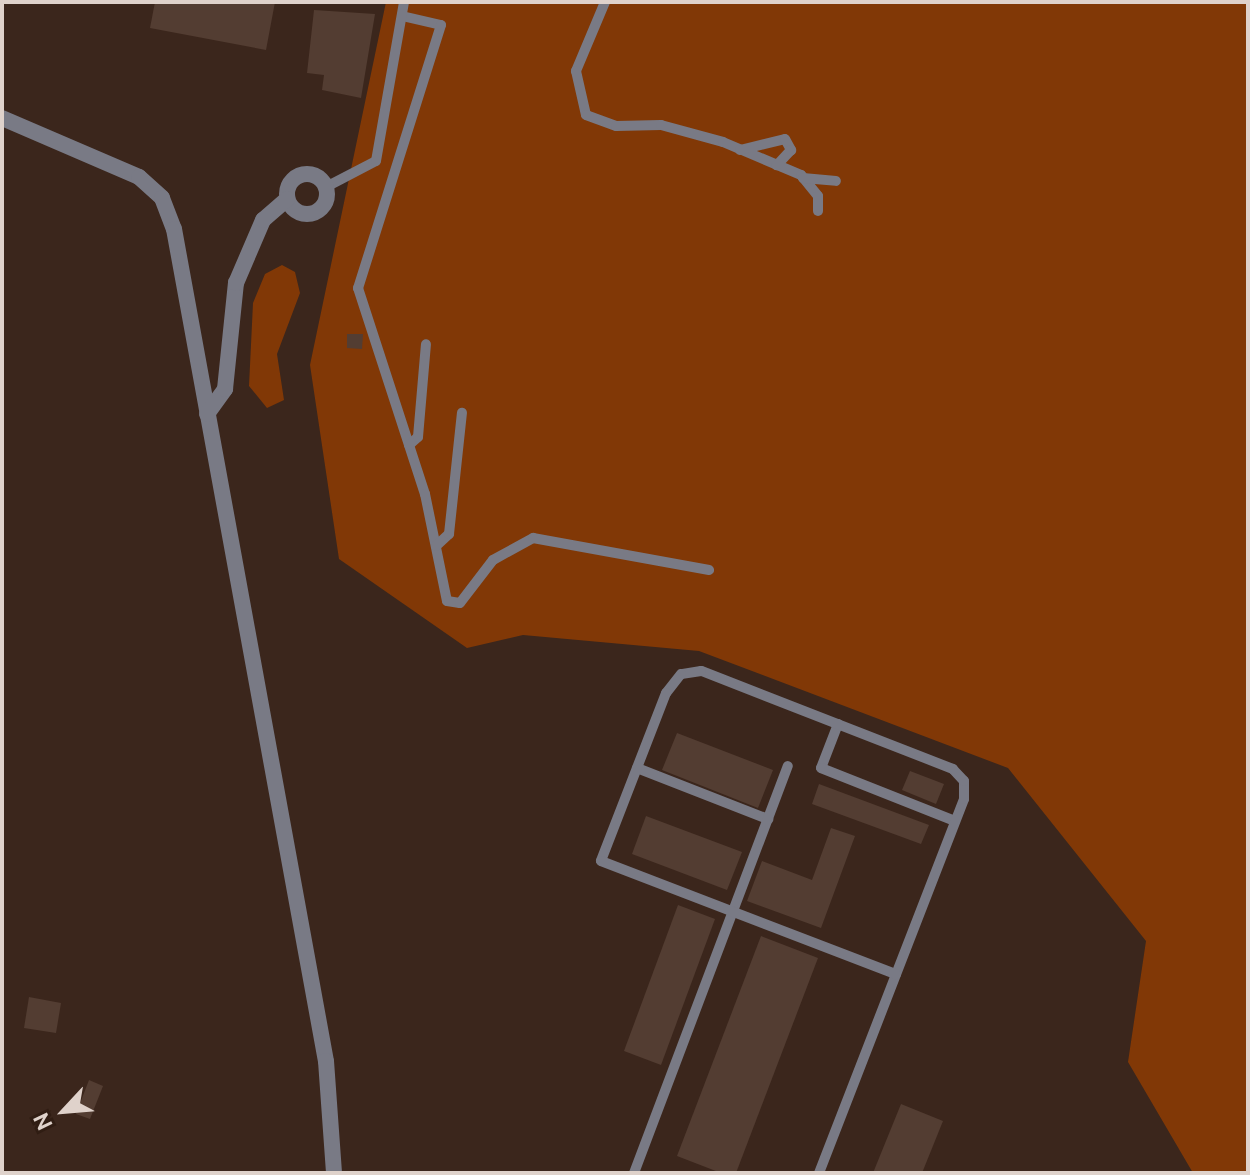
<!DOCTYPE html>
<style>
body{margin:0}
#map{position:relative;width:1250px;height:1175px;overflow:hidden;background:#3b261c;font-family:Ubuntu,sans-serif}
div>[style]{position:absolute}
.green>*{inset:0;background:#813806}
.building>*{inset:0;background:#533d32}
.lane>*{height:10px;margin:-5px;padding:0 5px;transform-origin:5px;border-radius:5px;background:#797a85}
.street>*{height:16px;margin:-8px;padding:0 8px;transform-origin:8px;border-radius:8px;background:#797a85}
.street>.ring{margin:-8px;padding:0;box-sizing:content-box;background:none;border:16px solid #797a85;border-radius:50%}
span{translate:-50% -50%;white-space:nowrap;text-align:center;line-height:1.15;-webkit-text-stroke:6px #301d13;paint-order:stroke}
.frame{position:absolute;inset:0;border:4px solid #dfd2cb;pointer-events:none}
.north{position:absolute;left:24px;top:1071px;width:80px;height:80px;-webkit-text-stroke:6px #301d13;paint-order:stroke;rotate:244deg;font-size:22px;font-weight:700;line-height:32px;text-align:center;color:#dfd2cb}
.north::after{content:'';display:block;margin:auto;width:28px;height:36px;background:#dfd2cb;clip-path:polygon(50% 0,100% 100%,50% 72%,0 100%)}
</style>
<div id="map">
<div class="green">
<div style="clip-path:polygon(386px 2px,1248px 2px,1248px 1173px,1193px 1173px,1128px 1062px,1146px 941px,1008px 768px,699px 651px,523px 635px,467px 648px,339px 559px,310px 365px)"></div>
<div style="clip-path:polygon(282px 265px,295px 272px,300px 293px,277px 354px,284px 400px,267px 408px,249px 386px,253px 303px,265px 274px)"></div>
</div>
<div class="building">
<div style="clip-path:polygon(155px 2px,275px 2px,266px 50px,150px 28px)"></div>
<div style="clip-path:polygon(314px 10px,375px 14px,361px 98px,322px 90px,324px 75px,307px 73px)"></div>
<div style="clip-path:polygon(347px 334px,363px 334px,362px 349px,347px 348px)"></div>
<div style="clip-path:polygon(677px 733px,773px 770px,758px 808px,662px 770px)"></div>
<div style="clip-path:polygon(910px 771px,944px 784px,936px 804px,902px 790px)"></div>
<div style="clip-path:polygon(819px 784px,929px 825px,921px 844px,812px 804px)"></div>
<div style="clip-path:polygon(646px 816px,742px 852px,727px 890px,632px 854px)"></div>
<div style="clip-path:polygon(831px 828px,855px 836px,821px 928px,747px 901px,762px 861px,812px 880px)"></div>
<div style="clip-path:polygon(678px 905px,715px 919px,661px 1065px,624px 1051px)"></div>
<div style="clip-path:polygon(761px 936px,818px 958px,736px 1173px,721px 1173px,677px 1156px)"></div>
<div style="clip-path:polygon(29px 997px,61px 1003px,56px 1033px,24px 1028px)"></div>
<div style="clip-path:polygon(89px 1080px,103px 1086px,90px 1119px,76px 1114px)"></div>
<div style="clip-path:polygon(901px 1104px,943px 1121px,922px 1173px,873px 1173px)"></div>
</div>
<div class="lane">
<div style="left:605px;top:2px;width:75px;rotate:112.8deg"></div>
<div style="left:576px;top:71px;width:45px;rotate:77.2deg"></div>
<div style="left:586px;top:115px;width:32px;rotate:20deg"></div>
<div style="left:616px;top:126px;width:45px;rotate:-1.3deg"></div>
<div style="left:661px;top:125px;width:64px;rotate:15.3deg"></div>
<div style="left:723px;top:142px;width:85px;rotate:22.9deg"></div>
<div style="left:801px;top:175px;width:27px;rotate:51deg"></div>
<div style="left:818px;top:196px;width:15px;rotate:90deg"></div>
<div style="left:402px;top:16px;width:40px;rotate:13deg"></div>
<div style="left:441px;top:25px;width:276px;rotate:107.5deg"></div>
<div style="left:358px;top:288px;width:217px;rotate:72deg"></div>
<div style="left:425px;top:494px;width:109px;rotate:78.4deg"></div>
<div style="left:447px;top:601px;width:13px;rotate:9deg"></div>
<div style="left:460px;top:603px;width:54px;rotate:-52.5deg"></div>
<div style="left:493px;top:560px;width:46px;rotate:-28.8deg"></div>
<div style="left:533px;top:538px;width:179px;rotate:10.3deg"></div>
<div style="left:740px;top:150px;width:46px;rotate:-13.7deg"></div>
<div style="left:785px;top:139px;width:13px;rotate:61deg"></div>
<div style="left:791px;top:150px;width:21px;rotate:133deg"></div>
<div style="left:803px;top:178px;width:33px;rotate:5deg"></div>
<div style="left:326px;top:187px;width:56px;rotate:-27.5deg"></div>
<div style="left:376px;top:161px;width:161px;rotate:-80deg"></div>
<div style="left:409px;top:445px;width:12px;rotate:-42deg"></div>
<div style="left:418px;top:437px;width:93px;rotate:-85.1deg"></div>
<div style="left:436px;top:546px;width:18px;rotate:-43deg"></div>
<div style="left:449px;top:534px;width:122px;rotate:-83.9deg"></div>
<div style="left:838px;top:724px;width:47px;rotate:111.1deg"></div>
<div style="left:821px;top:768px;width:144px;rotate:21.6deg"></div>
<div style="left:637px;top:768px;width:141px;rotate:21.3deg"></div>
<div style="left:634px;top:1173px;width:435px;rotate:-69.3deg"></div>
<div style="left:819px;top:1173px;width:401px;rotate:-68.8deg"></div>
<div style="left:964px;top:799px;width:18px;rotate:-90deg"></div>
<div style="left:964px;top:781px;width:16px;rotate:-133deg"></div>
<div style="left:953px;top:769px;width:270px;rotate:-158.7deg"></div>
<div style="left:701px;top:671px;width:20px;rotate:171deg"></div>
<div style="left:681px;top:674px;width:24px;rotate:128deg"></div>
<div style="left:666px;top:693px;width:180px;rotate:111.2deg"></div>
<div style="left:601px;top:861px;width:316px;rotate:21deg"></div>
</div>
<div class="street">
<div style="left:2px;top:118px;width:149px;rotate:23.3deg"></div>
<div style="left:139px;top:177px;width:31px;rotate:42deg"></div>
<div style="left:162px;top:198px;width:33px;rotate:69deg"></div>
<div style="left:174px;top:229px;width:846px;rotate:79.65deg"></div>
<div style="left:326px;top:1061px;width:112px;rotate:85.9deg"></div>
<div class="ring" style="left:287px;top:174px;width:24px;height:24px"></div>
<div style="left:207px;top:414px;width:31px;rotate:-54deg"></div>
<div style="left:225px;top:389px;width:107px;rotate:-84.1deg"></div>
<div style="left:236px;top:283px;width:69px;rotate:-66.8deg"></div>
<div style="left:263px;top:220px;width:32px;rotate:-41deg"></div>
</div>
<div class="frame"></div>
<div class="north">N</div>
</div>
